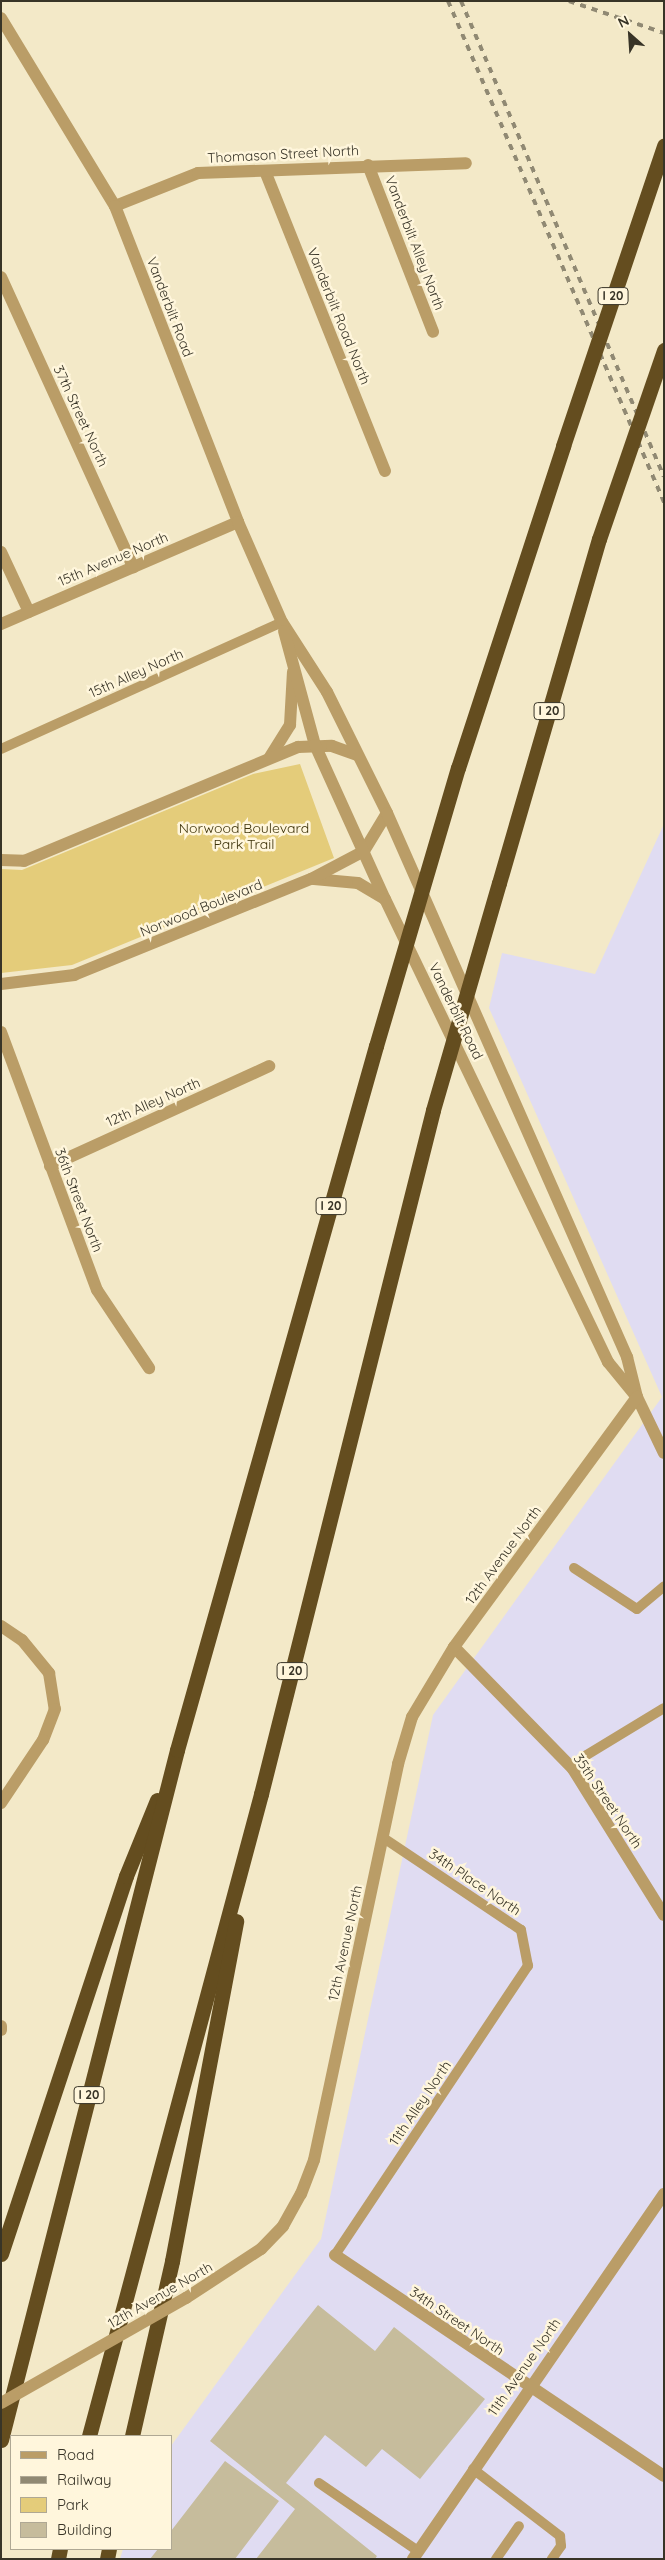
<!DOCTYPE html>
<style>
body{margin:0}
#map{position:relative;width:665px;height:2560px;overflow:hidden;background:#f3e9c8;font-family:Quicksand,sans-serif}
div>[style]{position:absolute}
.industrial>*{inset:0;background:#e0dcf2}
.green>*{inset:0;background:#e4cc7a}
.building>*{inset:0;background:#c6bc9c}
.service>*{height:10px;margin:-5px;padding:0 5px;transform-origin:5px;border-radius:5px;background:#ba9d67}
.minor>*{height:12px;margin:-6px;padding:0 6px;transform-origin:6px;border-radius:6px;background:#ba9d67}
.tertiary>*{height:12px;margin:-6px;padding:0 6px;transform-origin:6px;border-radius:6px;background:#ba9d67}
.motorway>*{height:15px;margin:-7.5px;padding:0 7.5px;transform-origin:7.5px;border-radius:7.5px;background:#644d1f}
.rail>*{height:4px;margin-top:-2px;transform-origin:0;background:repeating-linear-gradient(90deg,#908973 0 6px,transparent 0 12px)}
.tertiary-bridge>*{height:12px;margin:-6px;padding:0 6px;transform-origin:6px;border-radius:6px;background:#ba9d67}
.motorway-bridge>*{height:15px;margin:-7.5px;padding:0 7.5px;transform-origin:7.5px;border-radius:7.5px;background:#644d1f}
span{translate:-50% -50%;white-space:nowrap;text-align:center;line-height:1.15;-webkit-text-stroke:5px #fff6dc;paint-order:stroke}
.shield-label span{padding:1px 4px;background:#fff6dc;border:1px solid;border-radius:4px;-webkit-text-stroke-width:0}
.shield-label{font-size:12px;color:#383427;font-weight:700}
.street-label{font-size:14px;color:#383427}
.park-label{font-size:14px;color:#3e330a}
.frame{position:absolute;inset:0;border:2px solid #383427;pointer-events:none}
.legend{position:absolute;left:10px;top:2435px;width:162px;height:115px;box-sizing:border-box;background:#fff6dc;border:1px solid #afa894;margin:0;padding:6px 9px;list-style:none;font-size:15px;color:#383427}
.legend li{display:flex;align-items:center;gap:10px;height:25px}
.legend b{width:25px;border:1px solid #afa894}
.north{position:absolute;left:605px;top:10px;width:50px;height:50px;-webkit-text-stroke:4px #fff6dc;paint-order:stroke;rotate:334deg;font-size:14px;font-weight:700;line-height:20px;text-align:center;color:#383427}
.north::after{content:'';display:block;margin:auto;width:18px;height:22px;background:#383427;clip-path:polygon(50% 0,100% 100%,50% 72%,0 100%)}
</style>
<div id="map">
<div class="industrial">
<div style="clip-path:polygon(664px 824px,664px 2559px,120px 2559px,123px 2549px,171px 2549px,171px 2446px,321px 2239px,433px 1715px,662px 1397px,489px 1008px,502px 953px,595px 974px)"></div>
</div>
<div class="green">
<div style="clip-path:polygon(300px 764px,334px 858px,72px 965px,1px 973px,1px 869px,22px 870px,253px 774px)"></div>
</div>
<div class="building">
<div style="clip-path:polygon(318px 2305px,375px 2351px,394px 2327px,485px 2399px,420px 2479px,382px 2449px,366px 2467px,325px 2435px,286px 2483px,377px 2556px,375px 2559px,256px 2559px,295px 2509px,210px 2441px)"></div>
<div style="clip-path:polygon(225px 2461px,279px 2501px,235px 2559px,150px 2559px,158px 2549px,171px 2549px,171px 2531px)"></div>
</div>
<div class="service">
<div style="left:1px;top:749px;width:308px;rotate:-24.3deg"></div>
<div style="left:574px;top:1568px;width:75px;rotate:33.1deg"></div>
<div style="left:637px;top:1609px;width:35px;rotate:-40deg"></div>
<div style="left:573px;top:1769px;width:18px;rotate:-47deg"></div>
<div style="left:585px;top:1756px;width:92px;rotate:-31.3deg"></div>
<div style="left:335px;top:2255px;width:348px;rotate:-56.3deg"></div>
<div style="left:528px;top:1966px;width:37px;rotate:-101deg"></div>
<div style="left:521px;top:1930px;width:167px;rotate:-146.2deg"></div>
<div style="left:473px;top:2469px;width:110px;rotate:37.6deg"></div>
<div style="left:560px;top:2536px;width:10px;rotate:84deg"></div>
<div style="left:561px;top:2546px;width:16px;rotate:125deg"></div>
<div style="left:319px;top:2483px;width:120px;rotate:34.5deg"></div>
<div style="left:496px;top:2559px;width:40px;rotate:-55.1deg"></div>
</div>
<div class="minor">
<div style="left:368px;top:165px;width:179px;rotate:68.7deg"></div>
<div style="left:265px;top:171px;width:323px;rotate:68.2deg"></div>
<div style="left:115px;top:206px;width:89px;rotate:-21.7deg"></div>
<div style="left:198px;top:173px;width:268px;rotate:-2.1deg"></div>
<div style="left:1px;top:277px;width:319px;rotate:65.5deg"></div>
<div style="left:1px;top:552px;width:66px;rotate:65deg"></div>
<div style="left:1px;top:624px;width:258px;rotate:-23.3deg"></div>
<div style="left:270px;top:757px;width:38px;rotate:-58deg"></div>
<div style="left:290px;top:725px;width:53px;rotate:-86.8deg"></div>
<div style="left:1px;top:860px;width:23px;rotate:2deg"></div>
<div style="left:24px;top:861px;width:297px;rotate:-22.6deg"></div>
<div style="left:298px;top:747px;width:34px;rotate:-2deg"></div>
<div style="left:332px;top:746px;width:27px;rotate:20deg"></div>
<div style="left:314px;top:879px;width:44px;rotate:5.2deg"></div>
<div style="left:358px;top:883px;width:31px;rotate:31deg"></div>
<div style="left:1px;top:984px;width:74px;rotate:-7deg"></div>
<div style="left:74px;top:975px;width:256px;rotate:-22.1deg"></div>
<div style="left:311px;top:879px;width:60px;rotate:-27.8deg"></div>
<div style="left:364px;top:851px;width:44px;rotate:-58.8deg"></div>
<div style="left:1px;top:1032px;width:275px;rotate:69.6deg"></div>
<div style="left:97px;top:1290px;width:94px;rotate:56.3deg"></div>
<div style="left:50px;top:1166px;width:241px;rotate:-24.5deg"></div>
<div style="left:1px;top:1626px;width:25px;rotate:34deg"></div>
<div style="left:22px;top:1640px;width:43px;rotate:50.7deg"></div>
<div style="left:49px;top:1673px;width:36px;rotate:81deg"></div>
<div style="left:55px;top:1709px;width:33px;rotate:111deg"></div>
<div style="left:43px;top:1740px;width:76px;rotate:123.7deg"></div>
<div style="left:454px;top:1647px;width:170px;rotate:45.7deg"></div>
<div style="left:573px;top:1769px;width:172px;rotate:58.1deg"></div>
<div style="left:1px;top:2026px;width:4px;rotate:90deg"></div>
<div style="left:335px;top:2255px;width:396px;rotate:33.9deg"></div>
<div style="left:413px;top:2559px;width:443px;rotate:-55.5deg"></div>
</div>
<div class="tertiary">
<div style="left:1px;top:18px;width:220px;rotate:58.8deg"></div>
<div style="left:115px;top:206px;width:339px;rotate:68.7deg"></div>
<div style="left:238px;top:522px;width:109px;rotate:66.3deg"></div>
<div style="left:282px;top:622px;width:83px;rotate:57.3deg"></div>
<div style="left:327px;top:692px;width:135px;rotate:63.6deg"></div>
<div style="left:387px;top:813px;width:595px;rotate:66.19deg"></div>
<div style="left:627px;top:1357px;width:41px;rotate:76deg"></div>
<div style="left:637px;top:1397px;width:62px;rotate:64.3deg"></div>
<div style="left:284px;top:631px;width:118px;rotate:74.8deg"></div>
<div style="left:315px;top:745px;width:169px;rotate:65.6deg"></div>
<div style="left:385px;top:899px;width:514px;rotate:64.28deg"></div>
<div style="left:608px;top:1362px;width:43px;rotate:50.7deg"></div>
<div style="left:186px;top:2298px;width:90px;rotate:-33.2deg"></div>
<div style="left:261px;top:2249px;width:32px;rotate:-46deg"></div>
<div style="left:283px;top:2226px;width:37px;rotate:-61deg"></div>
<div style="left:301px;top:2194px;width:36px;rotate:-69deg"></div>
<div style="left:314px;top:2160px;width:405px;rotate:-78deg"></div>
<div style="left:398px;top:1764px;width:49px;rotate:-73.4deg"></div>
<div style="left:412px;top:1717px;width:82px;rotate:-59deg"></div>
<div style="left:454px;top:1647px;width:310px;rotate:-53.8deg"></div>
</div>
<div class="motorway">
<div style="left:458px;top:768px;width:339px;rotate:-71.9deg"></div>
<div style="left:499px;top:883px;width:358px;rotate:-73.8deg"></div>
<div style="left:1px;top:2254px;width:398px;rotate:-71.7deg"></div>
<div style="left:126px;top:1876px;width:82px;rotate:-67.8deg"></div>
<div style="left:89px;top:2436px;width:665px;rotate:-75deg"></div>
<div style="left:261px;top:1794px;width:705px;rotate:-75.88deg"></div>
<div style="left:132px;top:2436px;width:180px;rotate:-77.1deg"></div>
<div style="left:172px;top:2261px;width:346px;rotate:-79.3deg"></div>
<div style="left:1px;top:2440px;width:712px;rotate:-75.69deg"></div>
<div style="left:177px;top:1750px;width:732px;rotate:-74.22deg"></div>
<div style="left:58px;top:2559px;width:10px;rotate:-79deg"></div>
<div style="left:107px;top:2559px;width:10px;rotate:-79deg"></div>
</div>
<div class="rail">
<div style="left:448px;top:1px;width:546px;rotate:66.68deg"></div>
<div style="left:461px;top:1px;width:517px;rotate:66.9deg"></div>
<div style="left:569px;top:1px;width:100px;rotate:18.6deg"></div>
</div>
<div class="tertiary-bridge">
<div style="left:1px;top:2403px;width:213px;rotate:-29.6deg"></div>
</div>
<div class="motorway-bridge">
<div style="left:563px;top:446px;width:317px;rotate:-71.4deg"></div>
<div style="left:599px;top:539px;width:200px;rotate:-71deg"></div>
<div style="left:376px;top:1046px;width:290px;rotate:-73.6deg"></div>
<div style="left:433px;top:1110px;width:236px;rotate:-73.8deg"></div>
</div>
<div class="shield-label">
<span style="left:613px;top:296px">I 20</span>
<span style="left:549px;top:711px">I 20</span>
<span style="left:331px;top:1206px">I 20</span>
<span style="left:292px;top:1671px">I 20</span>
<span style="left:89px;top:2095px">I 20</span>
</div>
<div class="street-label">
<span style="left:283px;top:154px;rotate:-3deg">Thomason Street North</span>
<span style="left:415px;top:243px;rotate:69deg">Vanderbilt Alley North</span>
<span style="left:170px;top:307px;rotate:69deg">Vanderbilt Road</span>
<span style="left:339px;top:316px;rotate:68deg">Vanderbilt Road North</span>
<span style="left:81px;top:416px;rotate:65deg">37th Street North</span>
<span style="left:113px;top:559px;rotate:-23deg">15th Avenue North</span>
<span style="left:136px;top:673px;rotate:-24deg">15th Alley North</span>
<span style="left:201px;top:908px;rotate:-22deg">Norwood Boulevard</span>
<span style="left:456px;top:1011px;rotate:64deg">Vanderbilt Road</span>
<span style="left:153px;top:1102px;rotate:-24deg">12th Alley North</span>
<span style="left:79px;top:1200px;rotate:69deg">36th Street North</span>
<span style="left:503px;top:1555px;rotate:-54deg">12th Avenue North</span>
<span style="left:608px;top:1801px;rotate:56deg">35th Street North</span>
<span style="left:475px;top:1882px;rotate:34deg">34th Place North</span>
<span style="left:345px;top:1943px;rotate:-78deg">12th Avenue North</span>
<span style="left:420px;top:2103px;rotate:-56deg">11th Alley North</span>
<span style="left:160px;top:2295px;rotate:-30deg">12th Avenue North</span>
<span style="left:457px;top:2321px;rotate:34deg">34th Street North</span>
<span style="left:524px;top:2367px;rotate:-55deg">11th Avenue North</span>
</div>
<div class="park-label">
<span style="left:244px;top:836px">Norwood Boulevard<br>Park Trail</span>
</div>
<div class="frame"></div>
<ul class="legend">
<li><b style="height:6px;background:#ba9d67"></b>Road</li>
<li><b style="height:6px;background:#908973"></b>Railway</li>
<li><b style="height:14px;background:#e4cc7a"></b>Park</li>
<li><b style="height:14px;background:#c6bc9c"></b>Building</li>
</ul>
<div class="north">N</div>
</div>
